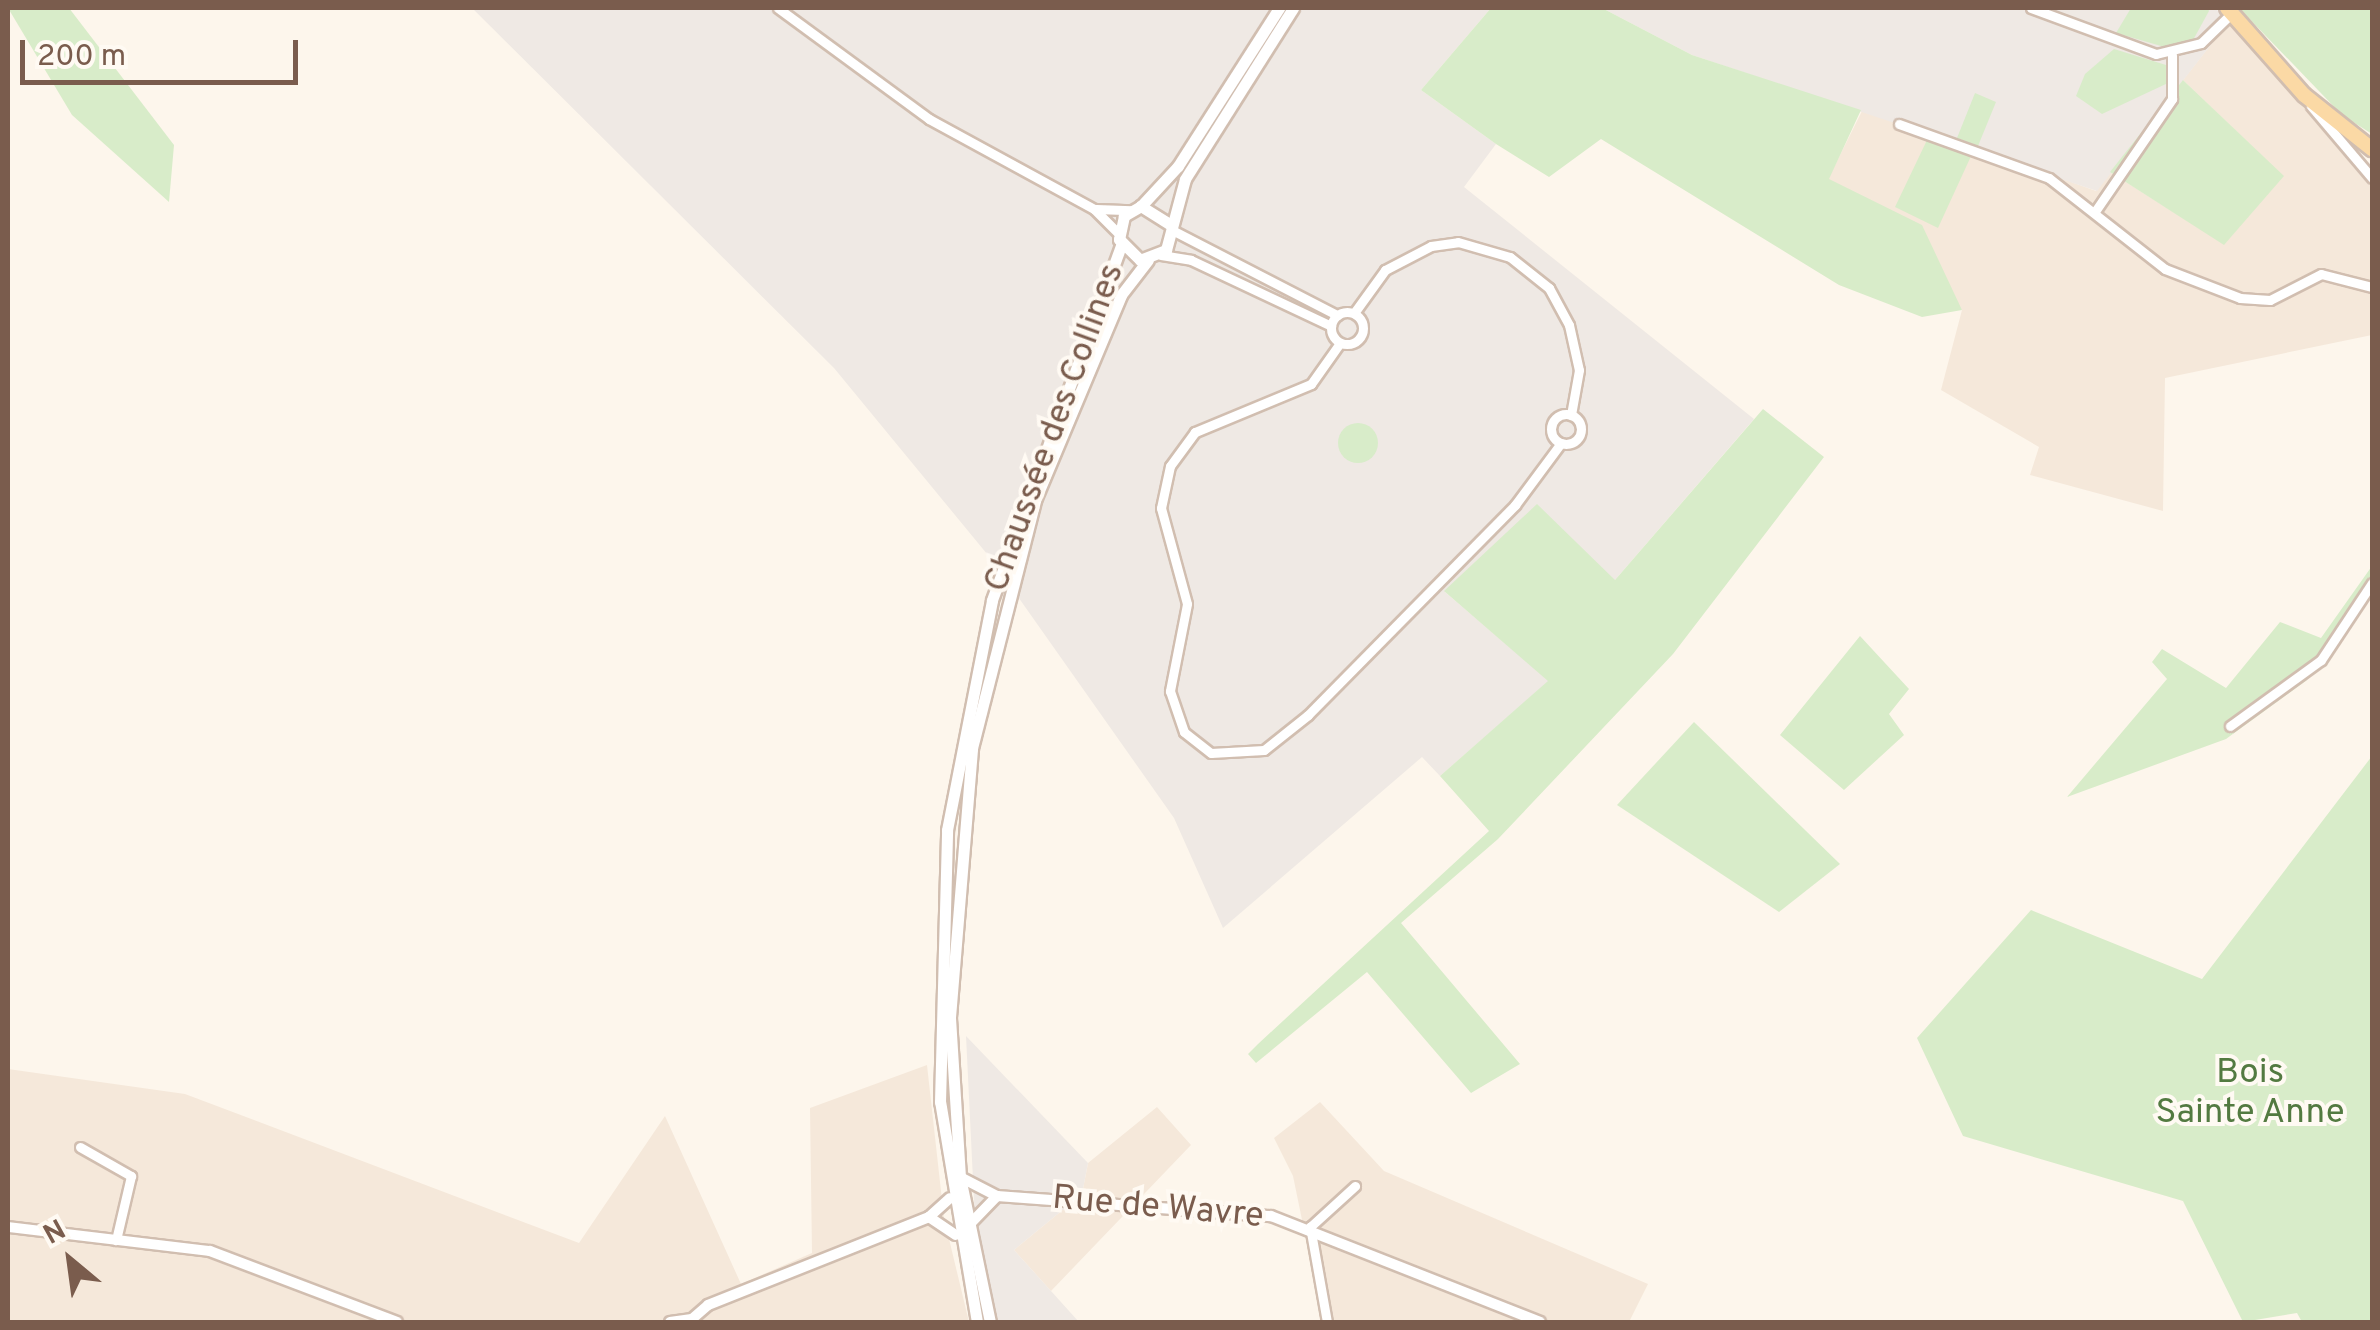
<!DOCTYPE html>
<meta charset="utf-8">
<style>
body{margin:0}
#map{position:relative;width:2380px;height:1330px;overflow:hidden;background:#fdf6ec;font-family:Overpass,sans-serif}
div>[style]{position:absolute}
.residential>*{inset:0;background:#f5e8da}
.industrial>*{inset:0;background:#efe9e4}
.green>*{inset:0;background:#d8ecc9}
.round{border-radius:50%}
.roads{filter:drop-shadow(2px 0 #d1beb0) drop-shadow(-2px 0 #d1beb0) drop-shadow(0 2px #d1beb0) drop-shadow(0 -2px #d1beb0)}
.minor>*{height:9px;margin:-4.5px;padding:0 4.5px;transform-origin:4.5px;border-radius:4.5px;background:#fff}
.minor>.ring{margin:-4.5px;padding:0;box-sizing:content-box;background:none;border:9px solid #fff;border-radius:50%}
.tertiary>*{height:10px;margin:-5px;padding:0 5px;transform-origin:5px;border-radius:5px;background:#fff}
.secondary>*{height:11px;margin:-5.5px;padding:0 5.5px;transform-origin:5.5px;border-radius:5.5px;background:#fff}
.primary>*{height:14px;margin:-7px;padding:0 7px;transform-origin:7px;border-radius:7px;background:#fbd9a5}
span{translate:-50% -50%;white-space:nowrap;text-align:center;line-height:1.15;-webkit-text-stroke:8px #fffaf3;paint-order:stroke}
.street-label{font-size:35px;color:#7a5c4d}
.park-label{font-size:35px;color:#537a41}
.frame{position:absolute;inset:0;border:10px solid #7a5c4d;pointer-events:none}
.north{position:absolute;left:20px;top:1210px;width:100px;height:100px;-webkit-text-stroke:8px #fffaf3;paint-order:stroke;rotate:331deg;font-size:28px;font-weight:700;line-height:40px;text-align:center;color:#7a5c4d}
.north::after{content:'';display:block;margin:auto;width:35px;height:45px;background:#7a5c4d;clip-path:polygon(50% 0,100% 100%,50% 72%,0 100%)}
.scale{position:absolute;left:20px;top:40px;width:278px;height:45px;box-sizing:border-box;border:5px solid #7a5c4d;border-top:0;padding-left:12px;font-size:30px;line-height:35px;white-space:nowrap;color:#7a5c4d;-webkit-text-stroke:8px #fffaf3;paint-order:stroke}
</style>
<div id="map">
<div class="residential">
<div style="clip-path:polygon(2231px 19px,2372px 168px,2372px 335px,2165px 378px,2163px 511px,2030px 475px,2039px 447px,1941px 390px,1962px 310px,1828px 179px,1864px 107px,2096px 191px,2110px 172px,2224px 244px,2283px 176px,2183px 80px)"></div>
<div style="clip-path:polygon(927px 1065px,944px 1218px,969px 1322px,8px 1322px,8px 1069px,185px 1094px,579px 1243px,665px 1116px,741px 1284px,812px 1253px,810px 1108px)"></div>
<div style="clip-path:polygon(1320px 1102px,1384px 1171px,1648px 1284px,1629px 1322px,1323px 1322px,1293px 1176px,1274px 1138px)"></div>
<div style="clip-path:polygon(1157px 1107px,1191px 1145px,1051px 1291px,1014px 1250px,1082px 1194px,1088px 1163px)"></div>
</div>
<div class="industrial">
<div style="clip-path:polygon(472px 8px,1491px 8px,1421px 90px,1496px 144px,1464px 187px,1754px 419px,1615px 580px,1445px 592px,1549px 681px,1440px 776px,1422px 757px,1223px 928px,1174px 818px,992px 560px,834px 368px)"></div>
<div style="clip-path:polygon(1602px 8px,2214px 8px,2231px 19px,2097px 191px,1692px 55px)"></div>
<div style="clip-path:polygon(966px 1036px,1088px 1163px,1082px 1194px,1014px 1250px,1079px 1322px,997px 1322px,975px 1221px)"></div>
</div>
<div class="green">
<div style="clip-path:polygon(8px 8px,69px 8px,174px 145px,169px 202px,72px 115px)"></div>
<div style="clip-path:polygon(1491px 8px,1602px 8px,1692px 55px,1861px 110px,1829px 179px,1922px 225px,1962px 310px,1922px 317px,1839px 285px,1601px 139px,1549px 177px,1496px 144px,1421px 90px)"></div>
<div style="clip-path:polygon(2131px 8px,2208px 8px,2209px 11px,2192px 42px,2168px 48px,2116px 33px)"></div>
<div style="clip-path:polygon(2239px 8px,2372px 8px,2372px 134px,2342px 115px)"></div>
<div style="clip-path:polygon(2114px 49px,2166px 65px,2168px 83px,2102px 114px,2076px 96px,2085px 74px)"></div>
<div style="clip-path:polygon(2183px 80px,2284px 176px,2224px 245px,2110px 172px)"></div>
<div style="clip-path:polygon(1975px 93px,1996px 102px,1978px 146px,1957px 138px)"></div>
<div style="clip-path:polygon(1928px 138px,1972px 154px,1938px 228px,1895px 207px)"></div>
<div style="clip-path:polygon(1763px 409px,1824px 457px,1673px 654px,1498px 839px,1401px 923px,1520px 1064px,1471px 1093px,1367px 972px,1256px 1063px,1248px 1054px,1258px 1044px,1489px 831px,1440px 776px,1548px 681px,1444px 591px,1537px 504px,1615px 580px)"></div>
<div class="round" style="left:1338px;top:423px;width:40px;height:40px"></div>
<div style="clip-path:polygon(2372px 566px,2372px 593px,2307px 680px,2226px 739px,2067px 797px,2167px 679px,2152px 662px,2162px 649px,2226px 688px,2280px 622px,2321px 638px)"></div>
<div style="clip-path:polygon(1860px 636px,1909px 689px,1889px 714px,1904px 735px,1844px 790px,1780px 735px)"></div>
<div style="clip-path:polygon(1694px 722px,1840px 864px,1779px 912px,1617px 805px)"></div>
<div style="clip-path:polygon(2372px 756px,2372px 1322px,2302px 1322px,2297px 1313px,2243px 1322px,2183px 1201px,1963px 1136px,1917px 1038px,2031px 910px,2202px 979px)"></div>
</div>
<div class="roads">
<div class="minor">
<div style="left:778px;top:8px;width:187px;rotate:36.3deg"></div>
<div style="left:929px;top:119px;width:188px;rotate:28.6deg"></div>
<div style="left:1094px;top:209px;width:34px;rotate:45deg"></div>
<div style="left:2031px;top:8px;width:133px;rotate:20.2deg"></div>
<div style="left:2156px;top:54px;width:46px;rotate:-13.7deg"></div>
<div style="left:2201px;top:43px;width:43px;rotate:-44.1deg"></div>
<div style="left:2311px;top:106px;width:94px;rotate:49.7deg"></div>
<div style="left:1899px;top:124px;width:159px;rotate:19.8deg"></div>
<div style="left:2049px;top:178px;width:147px;rotate:38.1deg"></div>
<div style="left:2165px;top:269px;width:80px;rotate:21.1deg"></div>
<div style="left:2240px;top:298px;width:30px;rotate:4deg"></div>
<div style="left:2270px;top:300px;width:57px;rotate:-27deg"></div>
<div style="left:2321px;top:274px;width:53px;rotate:14.3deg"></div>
<div style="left:1096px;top:209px;width:35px;rotate:2deg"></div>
<div style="left:2096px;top:210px;width:135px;rotate:-55.6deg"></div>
<div style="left:2172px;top:99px;width:44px;rotate:-90deg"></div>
<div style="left:1172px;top:230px;width:186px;rotate:27.3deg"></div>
<div style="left:1161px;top:255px;width:30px;rotate:9deg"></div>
<div style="left:1191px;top:260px;width:155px;rotate:25.2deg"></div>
<div class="ring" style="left:1331px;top:312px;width:23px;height:23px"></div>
<div style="left:1354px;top:313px;width:53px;rotate:-54.2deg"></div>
<div style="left:1385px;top:270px;width:52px;rotate:-27.6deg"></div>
<div style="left:1431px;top:246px;width:27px;rotate:-8deg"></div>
<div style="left:1458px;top:242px;width:54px;rotate:16.1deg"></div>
<div style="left:1510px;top:257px;width:50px;rotate:38.5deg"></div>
<div style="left:1549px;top:288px;width:42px;rotate:61.6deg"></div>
<div style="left:1569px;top:325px;width:46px;rotate:77.5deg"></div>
<div style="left:1579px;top:370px;width:46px;rotate:100.1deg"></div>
<div style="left:1340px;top:343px;width:50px;rotate:125.3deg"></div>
<div style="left:1311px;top:384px;width:126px;rotate:157.5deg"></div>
<div style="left:1195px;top:432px;width:42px;rotate:126.3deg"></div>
<div style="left:1170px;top:466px;width:43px;rotate:102.1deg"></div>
<div style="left:1161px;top:508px;width:99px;rotate:74.8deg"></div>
<div style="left:1187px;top:604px;width:89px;rotate:101.1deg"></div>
<div style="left:1170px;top:691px;width:43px;rotate:71.1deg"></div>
<div style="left:1184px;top:732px;width:34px;rotate:38deg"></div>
<div style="left:1211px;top:753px;width:53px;rotate:-3.2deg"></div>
<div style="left:1264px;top:750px;width:56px;rotate:-38.5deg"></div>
<div style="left:1308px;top:715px;width:295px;rotate:-45.4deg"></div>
<div style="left:1515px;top:505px;width:77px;rotate:-53.4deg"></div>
<div class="ring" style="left:1551px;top:414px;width:21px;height:21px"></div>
<div style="left:2230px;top:726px;width:112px;rotate:-36deg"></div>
<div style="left:2321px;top:660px;width:92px;rotate:-56.5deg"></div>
<div style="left:80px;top:1147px;width:59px;rotate:29.6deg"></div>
<div style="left:131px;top:1176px;width:66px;rotate:103.2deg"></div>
<div style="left:1327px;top:1322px;width:97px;rotate:-100.1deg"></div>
<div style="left:1310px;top:1227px;width:61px;rotate:-42.3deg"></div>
</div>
<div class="tertiary">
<div style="left:960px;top:1177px;width:42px;rotate:27.2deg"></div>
<div style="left:997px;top:1196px;width:275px;rotate:4.2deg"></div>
<div style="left:1271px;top:1216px;width:289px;rotate:21.5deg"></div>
<div style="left:929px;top:1217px;width:32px;rotate:34deg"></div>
<div style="left:970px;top:1224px;width:39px;rotate:-46deg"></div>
<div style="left:8px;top:1227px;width:203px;rotate:6.8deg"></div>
<div style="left:210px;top:1251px;width:200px;rotate:20.8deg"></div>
<div style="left:692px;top:1319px;width:21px;rotate:-41deg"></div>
<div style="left:708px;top:1305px;width:238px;rotate:-21.7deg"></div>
<div style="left:929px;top:1217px;width:28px;rotate:-42deg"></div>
<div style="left:670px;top:1322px;width:22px;rotate:-8deg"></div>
</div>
<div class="secondary">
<div style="left:1141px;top:206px;width:54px;rotate:-47.2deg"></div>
<div style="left:1178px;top:166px;width:188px;rotate:-57.4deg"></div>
<div style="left:1171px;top:225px;width:36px;rotate:-148deg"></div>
<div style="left:1141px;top:206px;width:20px;rotate:150deg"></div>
<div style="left:1124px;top:216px;width:24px;rotate:102deg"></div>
<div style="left:1119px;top:239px;width:30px;rotate:45deg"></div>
<div style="left:1140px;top:260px;width:28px;rotate:-21deg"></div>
<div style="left:1166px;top:250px;width:73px;rotate:-75deg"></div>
<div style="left:1185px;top:179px;width:202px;rotate:-57.7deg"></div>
<div style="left:977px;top:1322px;width:223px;rotate:-99.5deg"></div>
<div style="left:940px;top:1102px;width:272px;rotate:-88.5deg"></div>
<div style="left:947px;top:830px;width:234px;rotate:-78.9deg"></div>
<div style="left:992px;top:600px;width:378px;rotate:-70deg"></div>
<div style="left:990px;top:1322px;width:148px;rotate:-101.7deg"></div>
<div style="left:960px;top:1177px;width:160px;rotate:-93.6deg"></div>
<div style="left:950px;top:1017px;width:270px;rotate:-85.3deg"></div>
<div style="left:972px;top:748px;width:256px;rotate:-75.7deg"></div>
<div style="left:1035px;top:500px;width:222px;rotate:-67.2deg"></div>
<div style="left:1121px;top:295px;width:44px;rotate:-52.4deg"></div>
</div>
<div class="primary">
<div style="left:2227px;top:8px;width:116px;rotate:48.5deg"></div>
<div style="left:2304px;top:95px;width:87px;rotate:38.5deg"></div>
</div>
</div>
<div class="street-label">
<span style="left:1055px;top:428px;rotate:-70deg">Chaussée des Collines</span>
<span style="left:1158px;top:1208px;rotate:5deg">Rue de Wavre</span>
</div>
<div class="park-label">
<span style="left:2250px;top:1093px">Bois<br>Sainte Anne</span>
</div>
<div class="frame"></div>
<div class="north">N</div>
<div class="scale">200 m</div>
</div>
